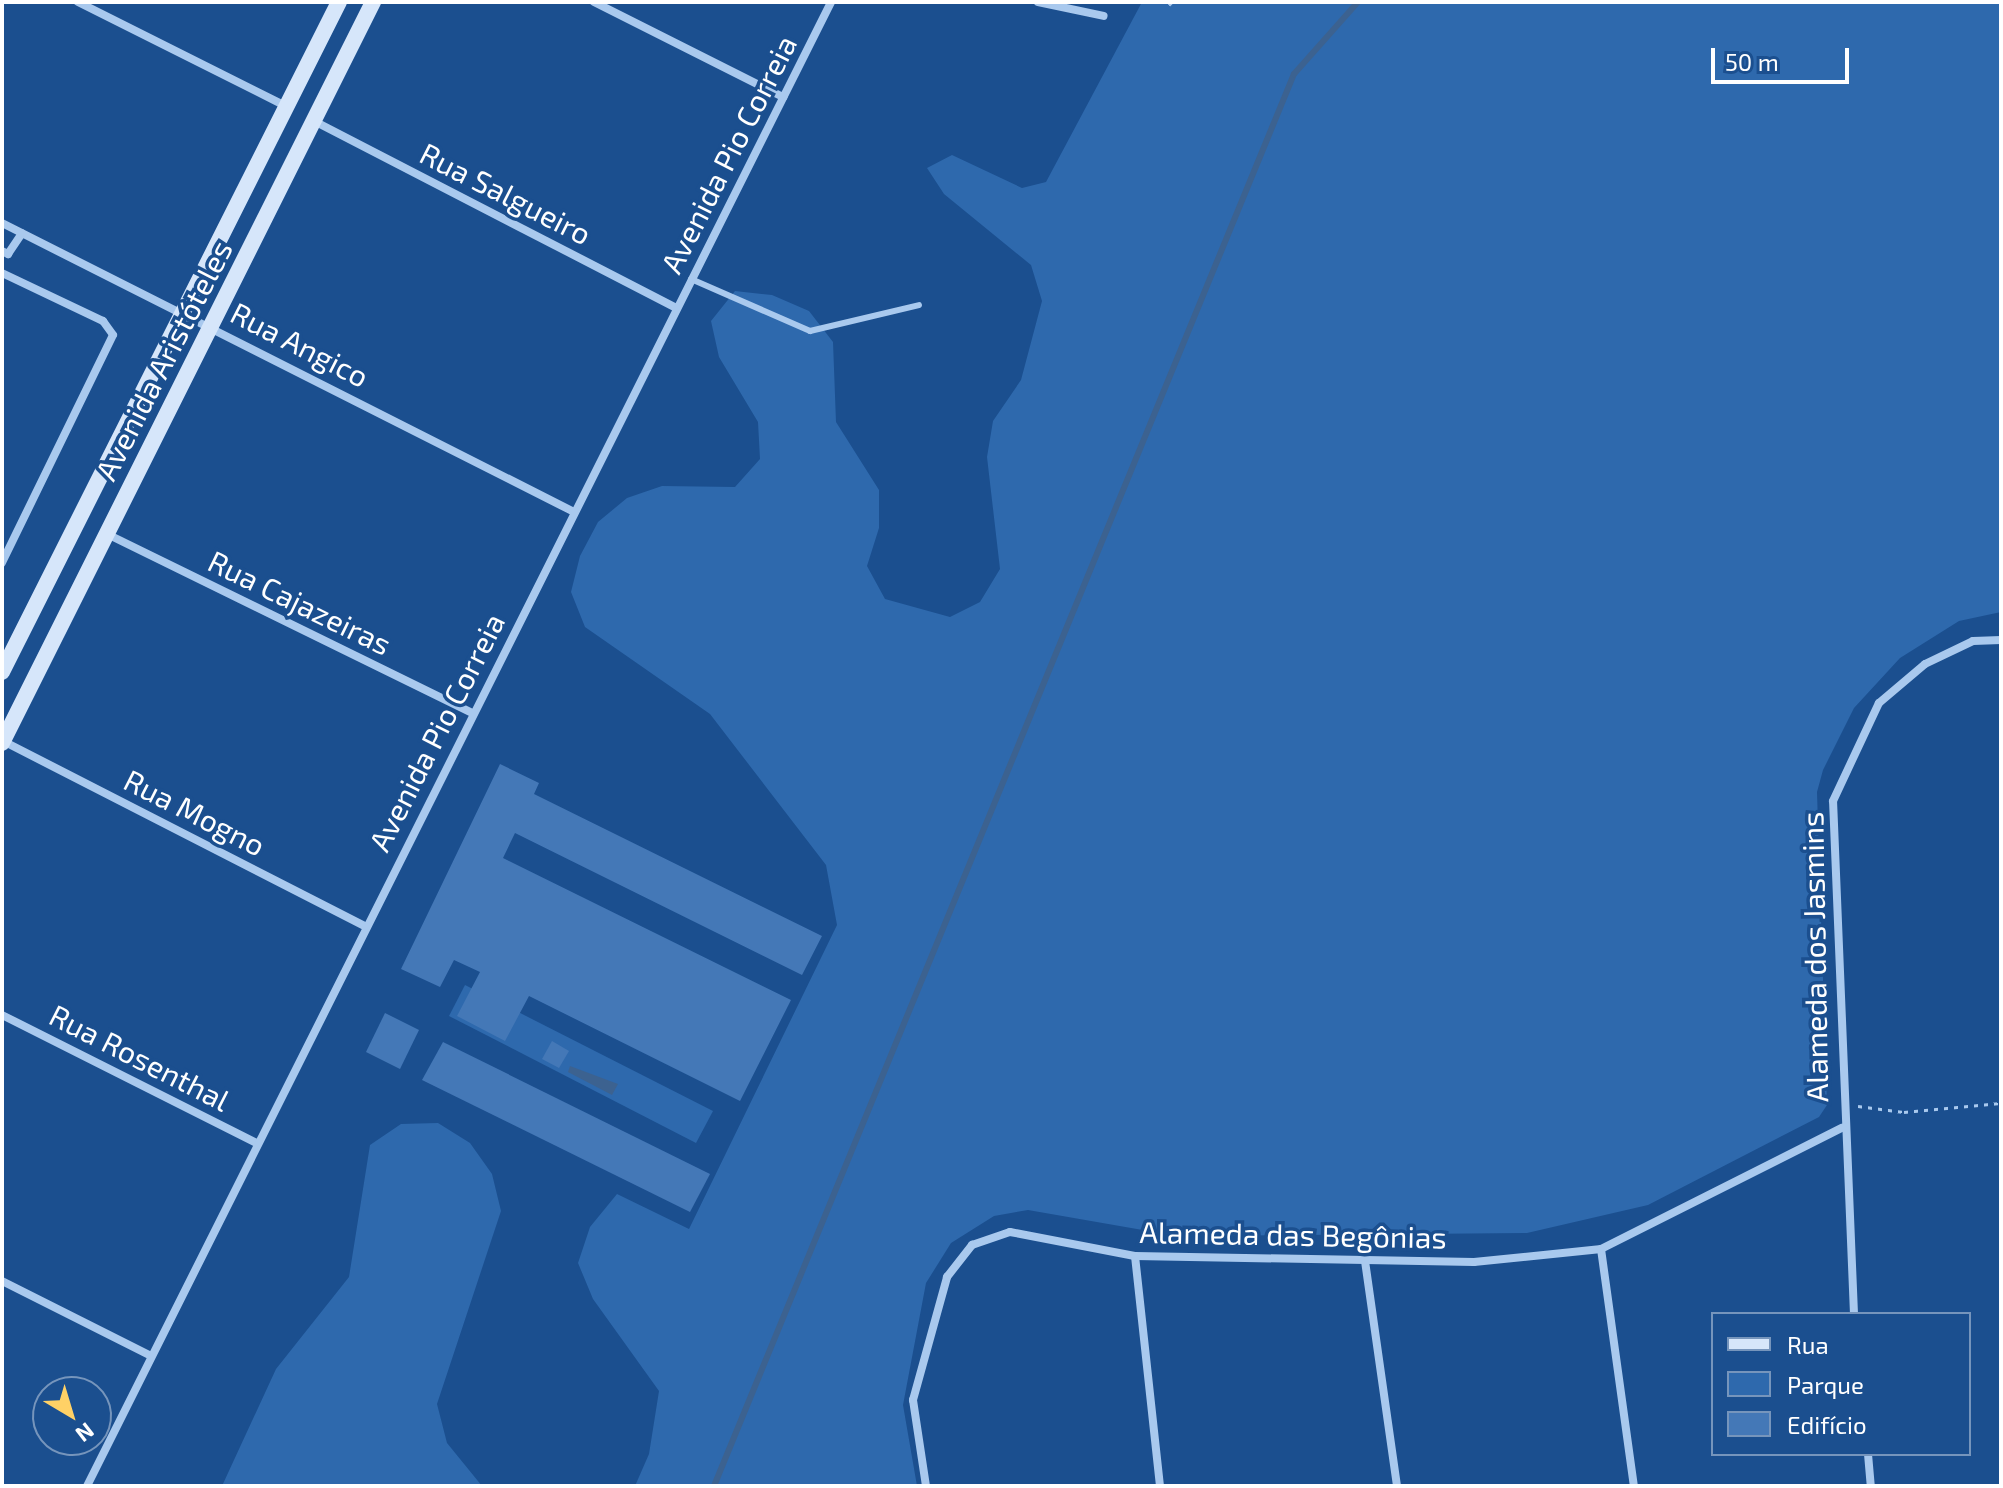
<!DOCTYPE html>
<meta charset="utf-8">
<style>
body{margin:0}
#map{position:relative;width:2003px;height:1488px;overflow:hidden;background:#1b4f8f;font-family:"Exo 2",sans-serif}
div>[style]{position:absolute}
.green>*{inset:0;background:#2e69ad}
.water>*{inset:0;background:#3c6290}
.stream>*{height:6px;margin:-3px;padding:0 3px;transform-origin:3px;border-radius:3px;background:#3c6290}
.building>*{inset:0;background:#4478b7}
.path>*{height:3px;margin-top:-1.5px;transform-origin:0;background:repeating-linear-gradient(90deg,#a9c9ee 0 4px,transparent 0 10px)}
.lane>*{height:6px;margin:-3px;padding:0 3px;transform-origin:3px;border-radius:3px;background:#a9c9ee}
.street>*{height:8px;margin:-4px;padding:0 4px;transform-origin:4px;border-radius:4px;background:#a9c9ee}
.secondary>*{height:16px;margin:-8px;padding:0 8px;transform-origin:8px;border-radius:8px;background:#d6e6fa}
span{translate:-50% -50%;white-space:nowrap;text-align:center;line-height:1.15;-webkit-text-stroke:7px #1b4f8f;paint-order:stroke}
.street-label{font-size:30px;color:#fff}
.frame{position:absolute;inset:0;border:4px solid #fff;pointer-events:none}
.legend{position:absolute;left:1711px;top:1312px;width:260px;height:144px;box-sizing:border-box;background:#1b4f8f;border:2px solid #7695bc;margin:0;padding:10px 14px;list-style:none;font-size:24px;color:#fff}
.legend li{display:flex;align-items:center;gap:16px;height:40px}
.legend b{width:40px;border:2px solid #7695bc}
.north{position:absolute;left:32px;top:1376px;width:80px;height:80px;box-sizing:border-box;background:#1b4f8f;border:2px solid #7695bc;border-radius:50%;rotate:142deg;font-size:22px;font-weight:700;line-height:32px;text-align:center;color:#fff}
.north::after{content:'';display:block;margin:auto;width:28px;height:36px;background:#ffd166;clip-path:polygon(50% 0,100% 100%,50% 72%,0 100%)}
.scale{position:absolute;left:1711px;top:48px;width:138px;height:36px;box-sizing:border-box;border:4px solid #fff;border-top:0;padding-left:10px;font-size:24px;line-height:28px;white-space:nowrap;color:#fff;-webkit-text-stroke:6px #1b4f8f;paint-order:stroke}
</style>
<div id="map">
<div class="green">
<div style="clip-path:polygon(1142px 2px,2001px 2px,2001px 612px,1959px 621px,1900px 658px,1854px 708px,1823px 770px,1817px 792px,1827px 1105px,1819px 1117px,1648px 1205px,1527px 1233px,1177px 1236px,1028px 1210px,994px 1216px,951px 1243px,926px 1283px,903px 1405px,917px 1486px,635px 1486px,649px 1454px,659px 1391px,593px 1299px,578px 1263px,590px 1227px,617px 1194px,689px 1229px,837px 925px,826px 865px,710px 714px,585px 627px,571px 592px,580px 556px,598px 522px,627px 498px,662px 486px,735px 487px,760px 459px,758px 422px,719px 357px,711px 321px,735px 291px,772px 295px,809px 311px,833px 342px,836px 422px,879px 490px,879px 528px,867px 566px,885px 599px,950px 617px,980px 602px,1000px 569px,987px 457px,993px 421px,1021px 380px,1042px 301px,1031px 265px,944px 194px,927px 168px,952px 155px,1022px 188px,1046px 182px)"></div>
<div style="clip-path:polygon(465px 985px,713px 1111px,696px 1143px,449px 1016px)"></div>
<div style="clip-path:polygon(438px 1123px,470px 1143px,492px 1174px,501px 1211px,437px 1404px,447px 1443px,482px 1486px,222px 1486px,276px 1369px,349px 1277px,370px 1145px,401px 1124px)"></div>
</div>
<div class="water">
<div style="clip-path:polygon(570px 1066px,618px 1084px,612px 1095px,568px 1072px)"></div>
</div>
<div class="stream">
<div style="left:714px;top:1486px;width:1526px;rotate:-67.67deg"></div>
<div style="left:1294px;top:74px;width:96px;rotate:-48.4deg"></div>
</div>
<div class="building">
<div style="clip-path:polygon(500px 764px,539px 783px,534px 794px,822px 936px,802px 975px,515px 833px,503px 858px,791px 1000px,740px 1101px,529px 996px,505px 1041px,457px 1016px,480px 972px,454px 960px,440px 987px,401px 969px)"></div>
<div style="clip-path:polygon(385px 1013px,419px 1030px,400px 1069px,366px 1052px)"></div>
<div style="clip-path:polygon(552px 1041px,569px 1051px,559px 1068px,542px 1059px)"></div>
<div style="clip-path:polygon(443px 1042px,710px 1174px,690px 1212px,422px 1080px)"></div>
</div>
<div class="path">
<div style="left:1169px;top:5px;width:4px;rotate:-45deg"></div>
<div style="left:1858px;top:1106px;width:46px;rotate:7.4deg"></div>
<div style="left:1904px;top:1112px;width:97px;rotate:-5.3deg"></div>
</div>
<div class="lane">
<div style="left:691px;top:279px;width:130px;rotate:23.6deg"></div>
<div style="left:810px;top:331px;width:112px;rotate:-13.4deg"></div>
</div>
<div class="street">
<div style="left:78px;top:2px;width:233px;rotate:26.6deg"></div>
<div style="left:594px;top:2px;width:212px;rotate:26.7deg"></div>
<div style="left:1038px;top:2px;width:67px;rotate:12deg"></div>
<div style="left:314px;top:121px;width:408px;rotate:27.3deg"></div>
<div style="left:2px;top:223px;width:641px;rotate:26.8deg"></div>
<div style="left:2px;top:251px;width:7px;rotate:27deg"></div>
<div style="left:8px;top:254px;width:25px;rotate:-56deg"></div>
<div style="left:2px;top:273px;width:112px;rotate:25.4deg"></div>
<div style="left:103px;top:321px;width:17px;rotate:54deg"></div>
<div style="left:113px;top:335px;width:254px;rotate:116deg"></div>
<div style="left:107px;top:534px;width:407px;rotate:26.1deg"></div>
<div style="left:3px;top:741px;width:407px;rotate:27.1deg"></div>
<div style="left:2px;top:1015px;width:284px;rotate:26.7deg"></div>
<div style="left:1601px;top:1249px;width:239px;rotate:82.1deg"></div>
<div style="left:1135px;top:1256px;width:231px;rotate:83.8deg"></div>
<div style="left:1365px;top:1261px;width:227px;rotate:81.9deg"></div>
<div style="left:2px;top:1281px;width:167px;rotate:26.7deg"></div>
<div style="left:1854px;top:1314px;width:513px;rotate:-92.34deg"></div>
<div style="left:1833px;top:801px;width:108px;rotate:-64.9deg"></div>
<div style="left:1879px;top:703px;width:60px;rotate:-40.3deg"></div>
<div style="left:1925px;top:664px;width:53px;rotate:-25.6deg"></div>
<div style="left:1973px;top:641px;width:28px;rotate:-2deg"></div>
<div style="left:1868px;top:1454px;width:32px;rotate:85deg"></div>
<div style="left:87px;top:1486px;width:1660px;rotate:-63.37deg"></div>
<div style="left:926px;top:1486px;width:87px;rotate:-98.6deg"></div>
<div style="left:913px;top:1400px;width:128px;rotate:-74.5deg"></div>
<div style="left:947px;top:1277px;width:41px;rotate:-52deg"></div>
<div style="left:972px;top:1245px;width:40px;rotate:-18.9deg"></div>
<div style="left:1010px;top:1232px;width:127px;rotate:10.9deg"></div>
<div style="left:1135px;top:1256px;width:339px;rotate:1deg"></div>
<div style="left:1474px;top:1262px;width:128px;rotate:-5.8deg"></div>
<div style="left:1601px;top:1249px;width:270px;rotate:-26.7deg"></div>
</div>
<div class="secondary">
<div style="left:2px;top:672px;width:750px;rotate:-63.3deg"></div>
<div style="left:2px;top:743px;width:829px;rotate:-63.4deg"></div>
</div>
<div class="street-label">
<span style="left:728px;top:154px;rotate:-63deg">Avenida Pio Correia</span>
<span style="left:506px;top:193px;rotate:27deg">Rua Salgueiro</span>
<span style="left:300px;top:344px;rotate:27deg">Rua Angico</span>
<span style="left:163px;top:360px;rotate:-63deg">Avenida Aristóteles</span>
<span style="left:300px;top:602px;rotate:26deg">Rua Cajazeiras</span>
<span style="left:436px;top:732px;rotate:-63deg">Avenida Pio Correia</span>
<span style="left:195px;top:812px;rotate:27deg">Rua Mogno</span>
<span style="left:1814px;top:957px;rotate:-91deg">Alameda dos Jasmins</span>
<span style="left:140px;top:1057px;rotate:27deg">Rua Rosenthal</span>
<span style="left:1293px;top:1234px;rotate:1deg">Alameda das Begônias</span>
</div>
<div class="frame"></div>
<ul class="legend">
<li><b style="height:10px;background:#d6e6fa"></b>Rua</li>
<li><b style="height:22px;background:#2e69ad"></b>Parque</li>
<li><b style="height:22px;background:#4478b7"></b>Edifício</li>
</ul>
<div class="north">N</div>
<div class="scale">50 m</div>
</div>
